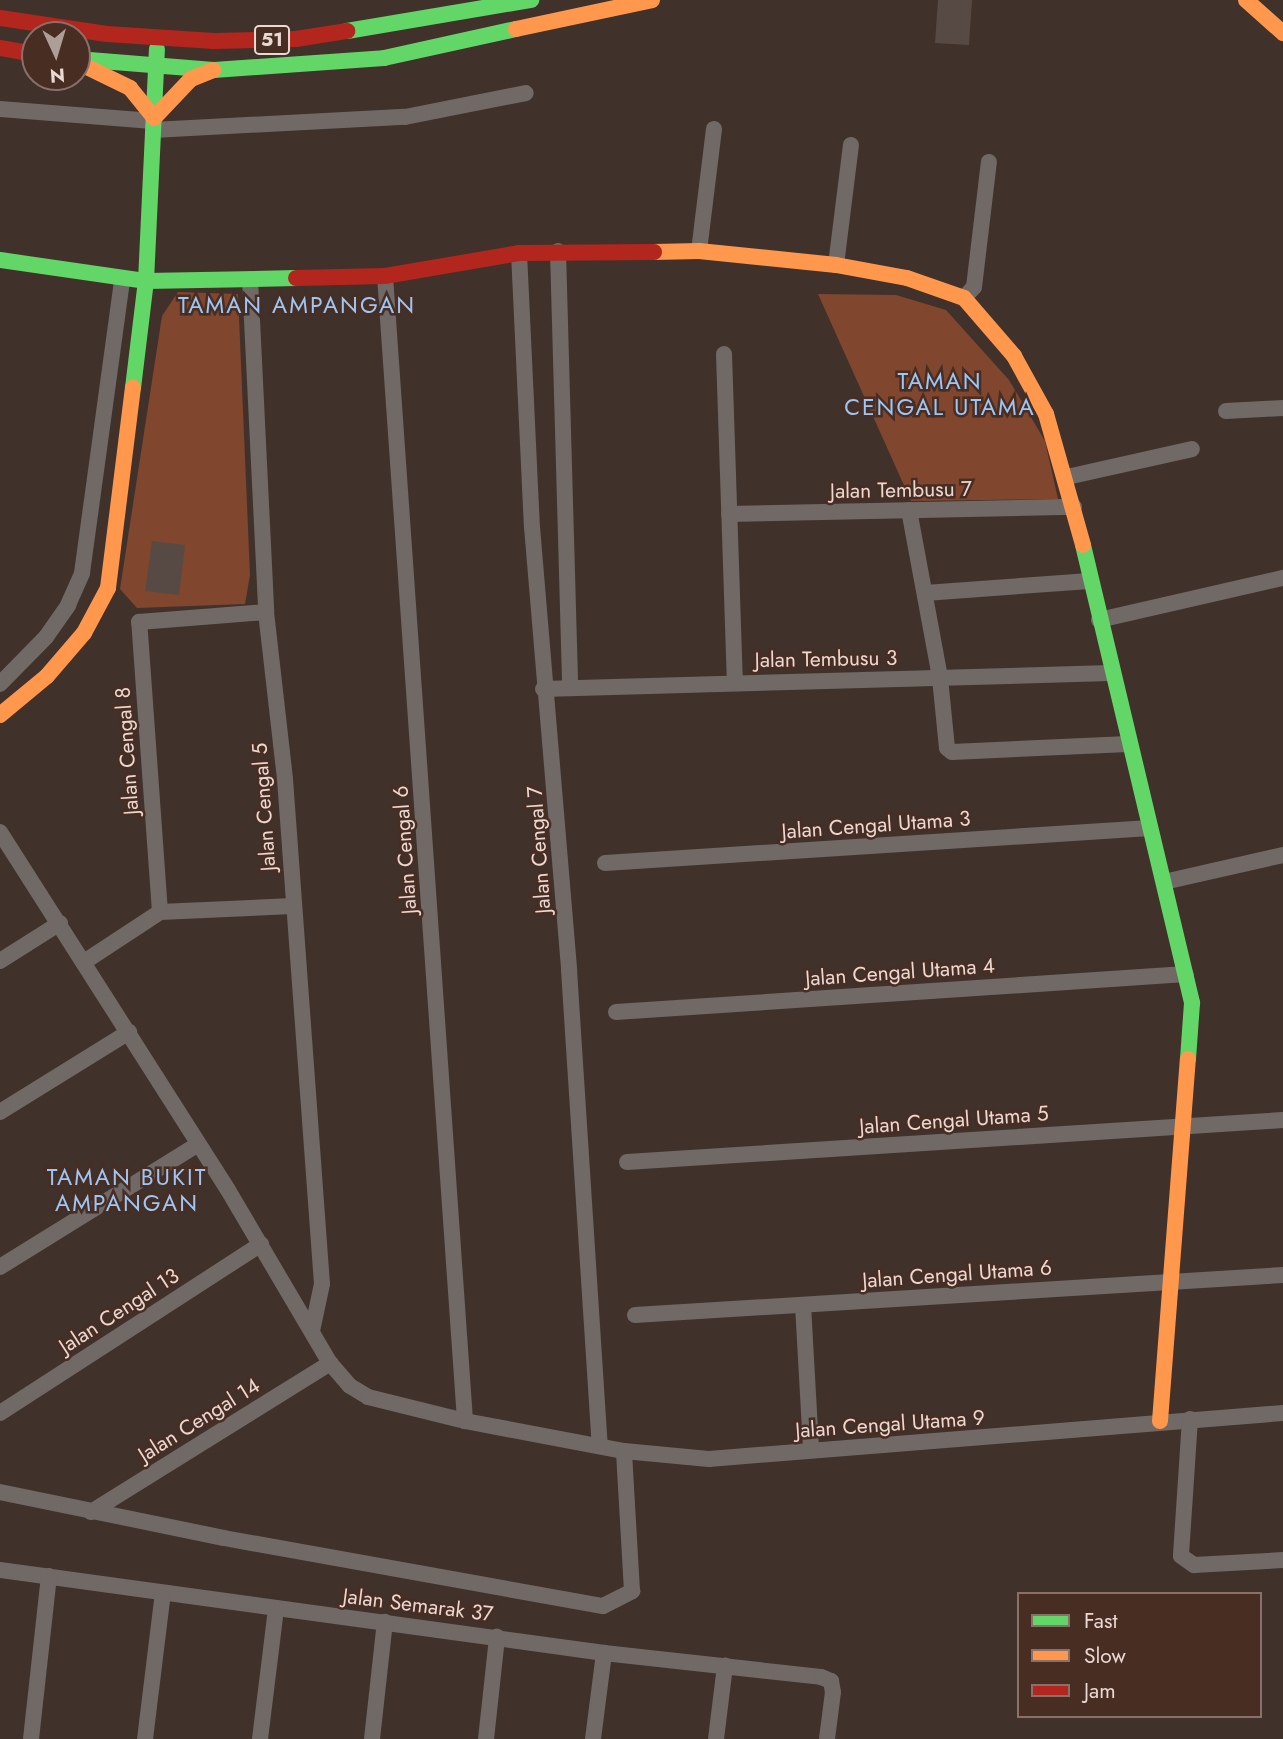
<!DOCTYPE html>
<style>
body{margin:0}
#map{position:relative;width:1283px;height:1739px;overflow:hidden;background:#40312b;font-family:Jost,sans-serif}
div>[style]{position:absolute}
.green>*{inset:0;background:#81462e}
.building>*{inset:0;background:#574a44}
.street>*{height:16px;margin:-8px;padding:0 8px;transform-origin:8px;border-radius:8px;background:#706966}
.fast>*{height:16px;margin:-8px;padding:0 8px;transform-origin:8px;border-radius:8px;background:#63d668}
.slow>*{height:16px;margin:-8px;padding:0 8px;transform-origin:8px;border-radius:8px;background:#ff974d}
.jam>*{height:16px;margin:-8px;padding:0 8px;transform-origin:8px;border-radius:8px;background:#b3261e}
span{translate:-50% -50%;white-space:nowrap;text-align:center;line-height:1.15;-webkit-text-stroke:5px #482d23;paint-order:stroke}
.shield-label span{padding:2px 5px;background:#482d23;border:2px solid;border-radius:5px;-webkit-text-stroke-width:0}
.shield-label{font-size:19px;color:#ead8d2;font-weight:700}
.street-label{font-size:21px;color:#ead8d2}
.neighbourhood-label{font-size:23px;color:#9cc6f5;letter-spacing:2px}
.legend{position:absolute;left:1017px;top:1592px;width:245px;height:126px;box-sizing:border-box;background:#482d23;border:2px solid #897169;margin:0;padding:9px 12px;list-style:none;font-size:21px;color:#ead8d2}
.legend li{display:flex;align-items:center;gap:14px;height:35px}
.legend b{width:35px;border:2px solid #897169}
.north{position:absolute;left:21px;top:21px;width:70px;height:70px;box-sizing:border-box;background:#482d23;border:2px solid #897169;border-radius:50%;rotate:176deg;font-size:19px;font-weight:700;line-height:28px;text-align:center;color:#ead8d2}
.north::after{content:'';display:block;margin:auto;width:24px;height:32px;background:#ae9e98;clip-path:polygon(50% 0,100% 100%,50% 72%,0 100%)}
</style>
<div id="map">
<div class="green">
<div style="clip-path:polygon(178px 292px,238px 294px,250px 575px,245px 604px,137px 608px,120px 589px,162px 316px)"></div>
<div style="clip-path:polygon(818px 294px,896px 295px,946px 310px,1009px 380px,1045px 441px,1058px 499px,911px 501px)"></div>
</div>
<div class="building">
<div style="clip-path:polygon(938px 0,972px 0,969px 45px,935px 43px)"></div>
<div style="clip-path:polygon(152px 541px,185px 545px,179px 595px,145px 591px)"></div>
</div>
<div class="street">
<div style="left:0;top:109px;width:153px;rotate:4.5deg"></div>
<div style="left:153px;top:130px;width:252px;rotate:-3deg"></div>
<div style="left:405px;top:117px;width:123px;rotate:-11.2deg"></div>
<div style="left:558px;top:251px;width:437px;rotate:88.4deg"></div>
<div style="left:699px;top:251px;width:123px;rotate:-83deg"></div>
<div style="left:519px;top:253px;width:274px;rotate:87.3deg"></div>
<div style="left:532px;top:527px;width:445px;rotate:85.2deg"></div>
<div style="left:569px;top:970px;width:475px;rotate:86.3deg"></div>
<div style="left:836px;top:265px;width:121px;rotate:-82.9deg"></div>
<div style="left:385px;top:276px;width:1148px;rotate:86deg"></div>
<div style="left:250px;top:279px;width:333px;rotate:87.2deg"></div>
<div style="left:266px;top:612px;width:168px;rotate:83.5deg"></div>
<div style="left:285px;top:779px;width:506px;rotate:85.81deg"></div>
<div style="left:322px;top:1284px;width:48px;rotate:102deg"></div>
<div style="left:964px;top:298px;width:15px;rotate:-48deg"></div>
<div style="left:974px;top:287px;width:126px;rotate:-83.2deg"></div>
<div style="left:724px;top:354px;width:328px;rotate:88.1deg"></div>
<div style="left:1226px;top:411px;width:57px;rotate:-3deg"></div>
<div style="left:1067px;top:477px;width:128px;rotate:-12.6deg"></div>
<div style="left:909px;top:510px;width:171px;rotate:79.5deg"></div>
<div style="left:940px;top:678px;width:70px;rotate:84.3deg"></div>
<div style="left:947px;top:748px;width:6px;rotate:39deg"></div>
<div style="left:952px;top:752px;width:176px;rotate:-2.6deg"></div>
<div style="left:729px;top:514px;width:345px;rotate:-1.2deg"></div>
<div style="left:925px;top:593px;width:165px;rotate:-4.2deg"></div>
<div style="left:1099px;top:620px;width:189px;rotate:-12.9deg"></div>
<div style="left:0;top:684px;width:66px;rotate:-45.6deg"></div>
<div style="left:46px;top:637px;width:39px;rotate:-55deg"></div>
<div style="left:68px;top:605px;width:35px;rotate:-66deg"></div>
<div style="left:82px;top:573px;width:296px;rotate:-82.2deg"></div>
<div style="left:543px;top:689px;width:568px;rotate:-1.61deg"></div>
<div style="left:0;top:832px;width:424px;rotate:57.5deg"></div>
<div style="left:228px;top:1190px;width:201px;rotate:59.5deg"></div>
<div style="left:330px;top:1363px;width:30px;rotate:49deg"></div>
<div style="left:350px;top:1386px;width:21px;rotate:31deg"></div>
<div style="left:368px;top:1397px;width:100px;rotate:13.9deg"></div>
<div style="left:465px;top:1421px;width:162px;rotate:10.7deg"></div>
<div style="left:624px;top:1451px;width:85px;rotate:5.4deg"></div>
<div style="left:709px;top:1459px;width:576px;rotate:-4.58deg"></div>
<div style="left:605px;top:863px;width:546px;rotate:-3.67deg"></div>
<div style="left:1164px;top:882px;width:122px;rotate:-12.8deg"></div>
<div style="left:160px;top:912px;width:133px;rotate:-2.6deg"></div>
<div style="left:0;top:961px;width:71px;rotate:-32.3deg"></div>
<div style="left:84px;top:962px;width:91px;rotate:-33.3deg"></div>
<div style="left:160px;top:912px;width:291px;rotate:-94.1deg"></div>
<div style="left:139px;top:622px;width:127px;rotate:-4.5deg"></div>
<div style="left:616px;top:1012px;width:571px;rotate:-3.81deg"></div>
<div style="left:0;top:1112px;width:152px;rotate:-31.8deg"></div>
<div style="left:627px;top:1162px;width:657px;rotate:-3.66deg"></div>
<div style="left:0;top:1267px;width:233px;rotate:-31.8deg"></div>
<div style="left:803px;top:1305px;width:145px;rotate:86.8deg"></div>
<div style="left:635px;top:1315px;width:649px;rotate:-3.53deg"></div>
<div style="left:0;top:1413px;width:311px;rotate:-32.9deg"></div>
<div style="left:1190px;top:1419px;width:137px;rotate:93.8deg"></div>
<div style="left:1181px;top:1556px;width:16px;rotate:35deg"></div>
<div style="left:1194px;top:1565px;width:89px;rotate:-3.2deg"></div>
<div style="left:0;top:1492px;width:229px;rotate:11.6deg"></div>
<div style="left:224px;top:1538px;width:385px;rotate:10.2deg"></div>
<div style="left:603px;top:1606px;width:33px;rotate:-27deg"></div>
<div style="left:632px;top:1591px;width:140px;rotate:-93.3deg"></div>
<div style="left:91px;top:1512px;width:282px;rotate:-31.9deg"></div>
<div style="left:0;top:1570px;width:610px;rotate:7.82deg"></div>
<div style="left:604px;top:1653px;width:218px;rotate:6.3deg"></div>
<div style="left:821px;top:1677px;width:11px;rotate:22deg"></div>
<div style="left:831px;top:1681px;width:11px;rotate:80deg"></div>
<div style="left:833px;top:1692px;width:47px;rotate:97.3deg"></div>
<div style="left:31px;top:1739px;width:164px;rotate:-83.7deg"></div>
<div style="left:145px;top:1739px;width:147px;rotate:-83deg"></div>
<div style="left:260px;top:1739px;width:132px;rotate:-83deg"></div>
<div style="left:372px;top:1739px;width:118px;rotate:-83.7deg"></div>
<div style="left:486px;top:1739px;width:103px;rotate:-83.8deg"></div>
<div style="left:593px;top:1739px;width:87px;rotate:-82.7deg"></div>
<div style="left:716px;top:1739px;width:74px;rotate:-83deg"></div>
</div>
<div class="fast">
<div style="left:347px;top:31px;width:187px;rotate:-9.6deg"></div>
<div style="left:77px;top:59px;width:137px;rotate:4.6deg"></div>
<div style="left:214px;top:70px;width:170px;rotate:-4deg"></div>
<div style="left:384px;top:58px;width:135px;rotate:-12.4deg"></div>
<div style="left:0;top:260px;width:148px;rotate:8.2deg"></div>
<div style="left:146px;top:281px;width:150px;rotate:-1.1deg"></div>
<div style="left:133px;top:388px;width:108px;rotate:-83.1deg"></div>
<div style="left:146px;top:281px;width:232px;rotate:-87.3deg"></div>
<div style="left:1083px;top:545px;width:471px;rotate:76.6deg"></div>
<div style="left:1192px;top:1003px;width:56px;rotate:94.1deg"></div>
</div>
<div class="slow">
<div style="left:1246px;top:0;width:50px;rotate:41.7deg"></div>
<div style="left:516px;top:29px;width:139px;rotate:-12deg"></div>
<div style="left:87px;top:67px;width:48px;rotate:26deg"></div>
<div style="left:130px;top:88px;width:38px;rotate:51deg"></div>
<div style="left:154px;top:118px;width:54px;rotate:-46.5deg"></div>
<div style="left:191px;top:79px;width:24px;rotate:-22deg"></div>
<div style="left:654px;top:252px;width:45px;rotate:-1.3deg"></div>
<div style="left:699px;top:251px;width:138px;rotate:5.8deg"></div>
<div style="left:836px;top:265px;width:72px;rotate:10.4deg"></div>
<div style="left:907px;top:278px;width:60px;rotate:19.3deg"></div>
<div style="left:964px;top:298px;width:77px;rotate:49.2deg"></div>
<div style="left:1014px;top:356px;width:66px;rotate:61.1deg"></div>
<div style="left:1046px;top:414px;width:136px;rotate:74.2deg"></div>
<div style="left:0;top:715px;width:61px;rotate:-39.7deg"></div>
<div style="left:47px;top:676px;width:57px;rotate:-49.3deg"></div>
<div style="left:84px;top:633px;width:51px;rotate:-61.9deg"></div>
<div style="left:108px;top:588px;width:202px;rotate:-82.9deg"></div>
<div style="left:1160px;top:1421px;width:363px;rotate:-85.6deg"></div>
</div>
<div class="jam">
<div style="left:0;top:18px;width:108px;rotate:8.5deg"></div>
<div style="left:107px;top:34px;width:107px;rotate:3.7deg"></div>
<div style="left:214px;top:41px;width:82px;rotate:-1.4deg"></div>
<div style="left:296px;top:39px;width:52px;rotate:-8.9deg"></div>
<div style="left:0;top:48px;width:36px;rotate:10deg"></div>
<div style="left:296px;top:278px;width:89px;rotate:-1.3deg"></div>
<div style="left:385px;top:276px;width:136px;rotate:-9.7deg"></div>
<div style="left:519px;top:253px;width:135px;rotate:-0.4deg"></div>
</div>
<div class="shield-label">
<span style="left:272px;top:40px">51</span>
</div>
<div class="street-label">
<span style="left:901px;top:490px;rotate:-1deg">Jalan Tembusu 7</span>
<span style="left:826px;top:659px;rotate:-1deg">Jalan Tembusu 3</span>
<span style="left:127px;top:751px;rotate:-94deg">Jalan Cengal 8</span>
<span style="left:264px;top:807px;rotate:-94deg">Jalan Cengal 5</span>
<span style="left:876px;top:825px;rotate:-4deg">Jalan Cengal Utama 3</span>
<span style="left:405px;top:850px;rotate:-94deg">Jalan Cengal 6</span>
<span style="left:539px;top:850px;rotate:-94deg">Jalan Cengal 7</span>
<span style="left:900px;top:972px;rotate:-4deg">Jalan Cengal Utama 4</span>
<span style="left:954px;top:1120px;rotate:-4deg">Jalan Cengal Utama 5</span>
<span style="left:957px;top:1274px;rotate:-4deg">Jalan Cengal Utama 6</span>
<span style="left:119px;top:1311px;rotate:-33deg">Jalan Cengal 13</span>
<span style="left:199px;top:1420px;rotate:-32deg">Jalan Cengal 14</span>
<span style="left:890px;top:1424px;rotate:-4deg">Jalan Cengal Utama 9</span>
<span style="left:418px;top:1605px;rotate:7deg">Jalan Semarak 37</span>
</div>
<div class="neighbourhood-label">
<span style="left:297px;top:305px">TAMAN AMPANGAN</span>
<span style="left:940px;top:394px">TAMAN<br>CENGAL UTAMA</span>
<span style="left:127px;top:1190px">TAMAN BUKIT<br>AMPANGAN</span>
</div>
<ul class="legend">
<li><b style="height:9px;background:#63d668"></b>Fast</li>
<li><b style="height:9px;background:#ff974d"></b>Slow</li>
<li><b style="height:9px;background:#b3261e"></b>Jam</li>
</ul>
<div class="north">N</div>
</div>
